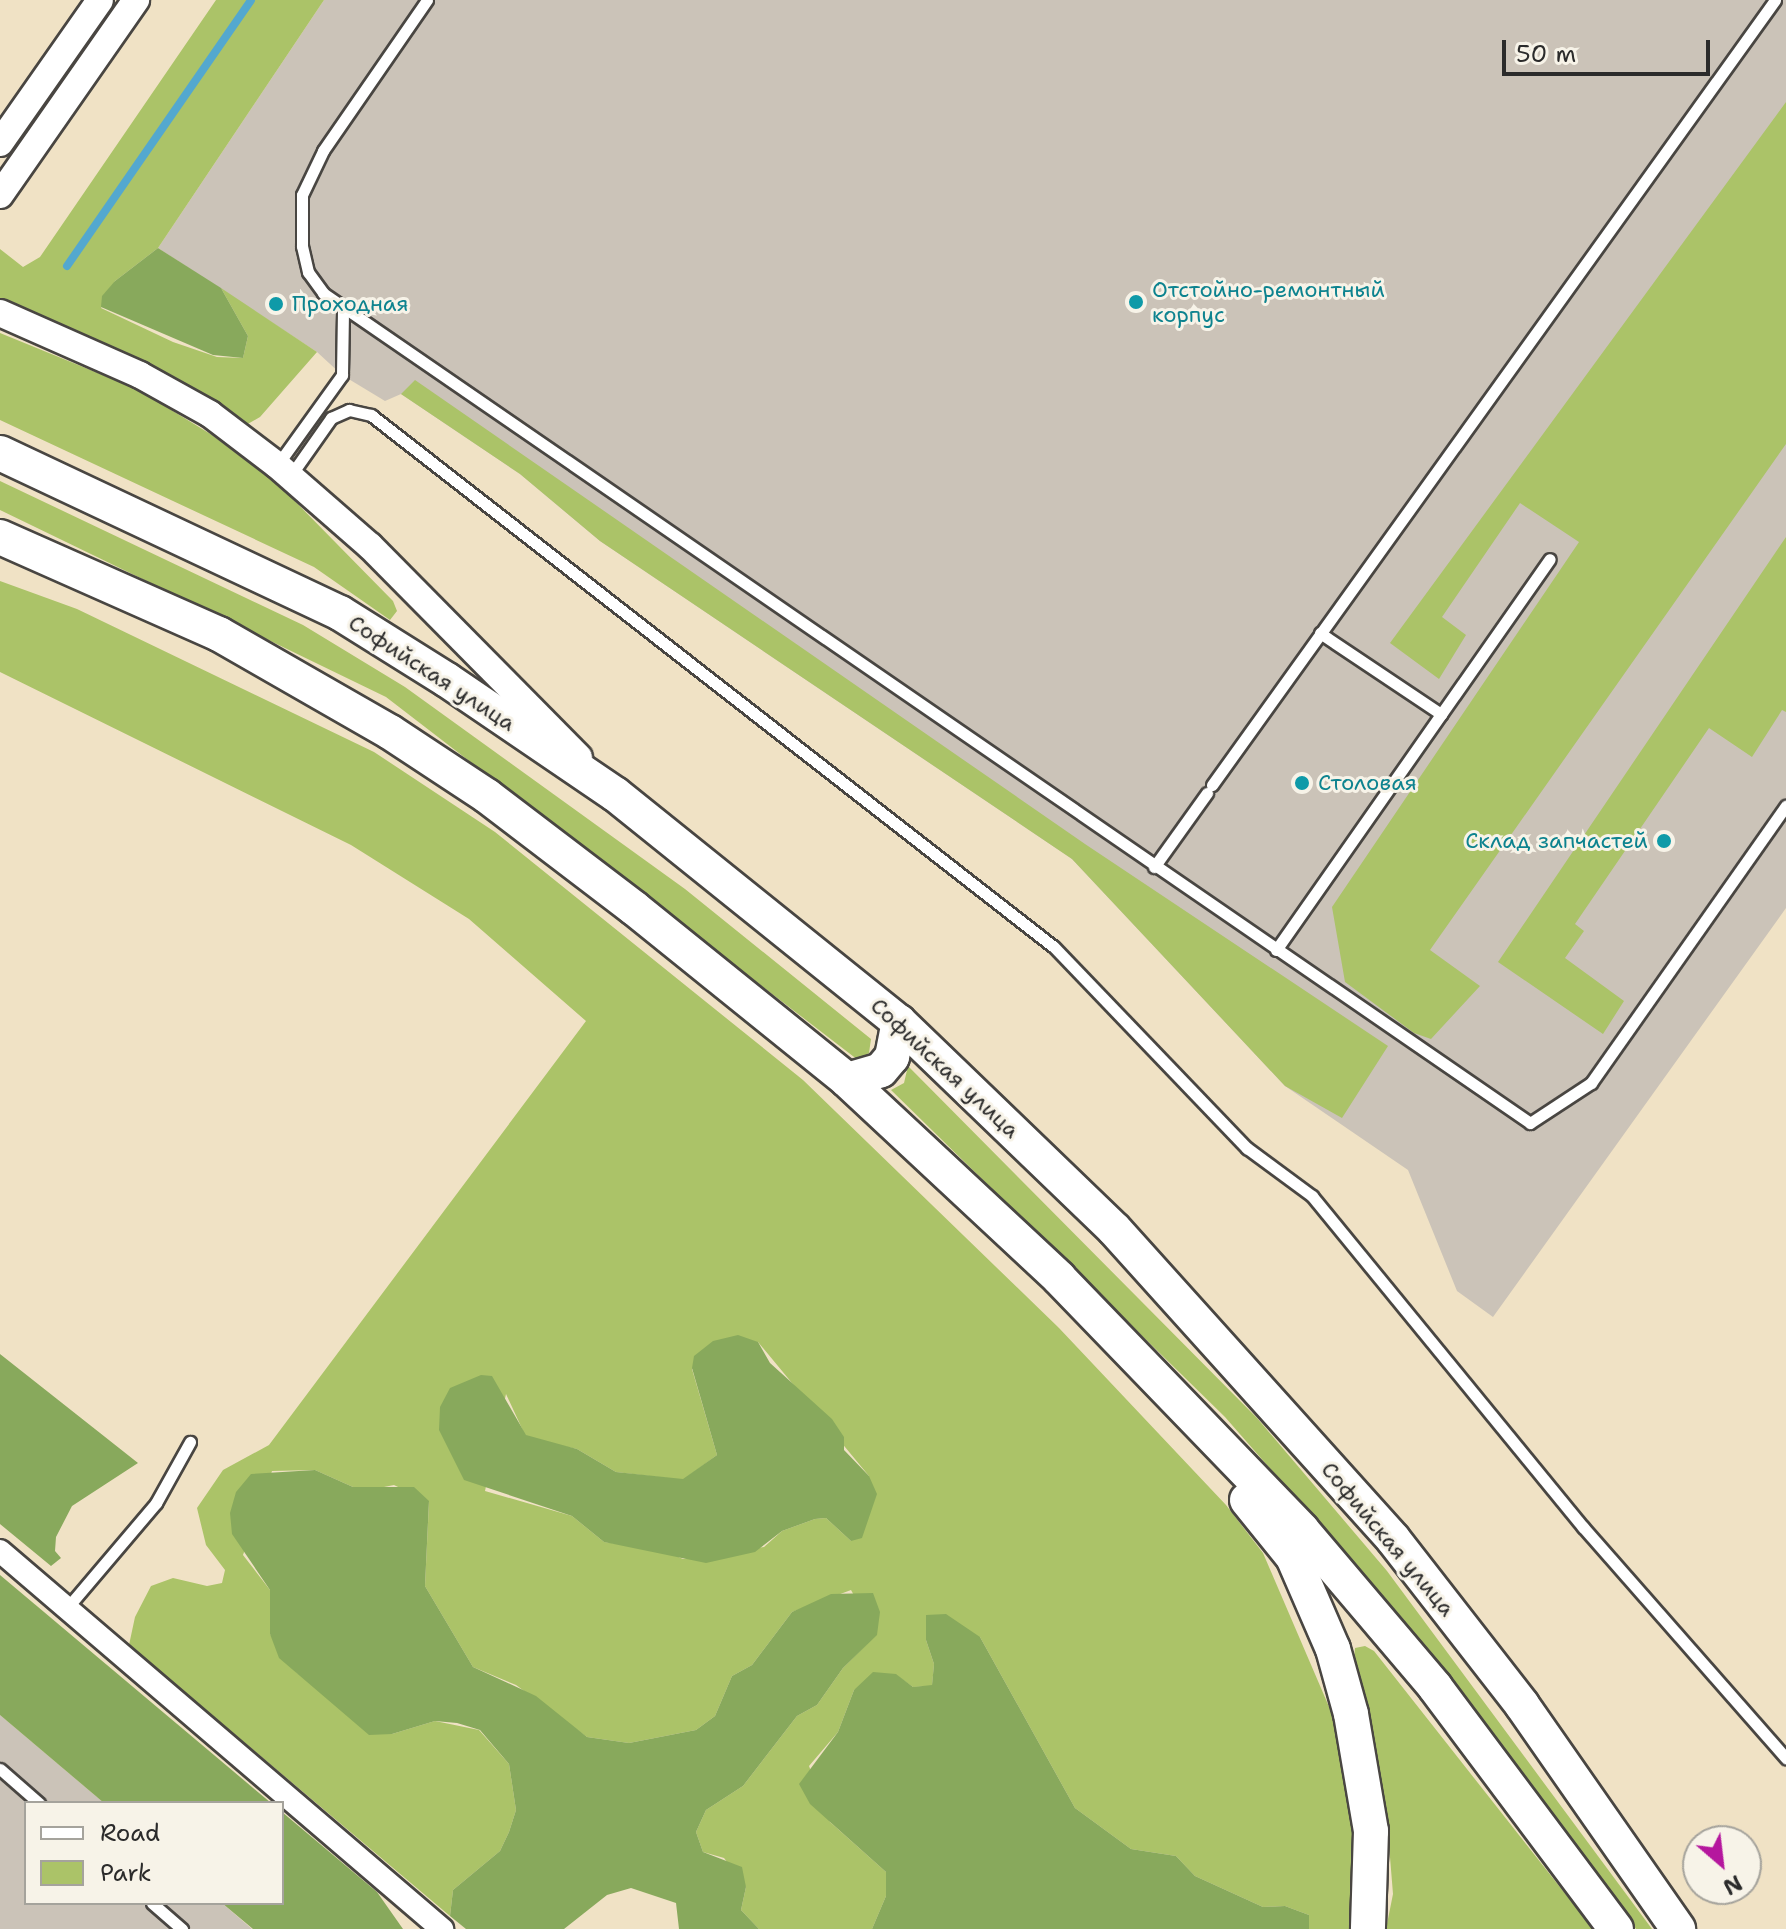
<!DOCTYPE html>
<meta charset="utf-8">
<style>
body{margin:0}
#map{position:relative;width:1786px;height:1929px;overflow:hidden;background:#f0e2c5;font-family:"Shantell Sans",sans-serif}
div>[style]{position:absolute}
.industrial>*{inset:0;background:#cbc3b8}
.green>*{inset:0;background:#abc368}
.forest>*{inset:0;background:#88a95c}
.stream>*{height:8px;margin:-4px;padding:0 4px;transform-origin:4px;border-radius:4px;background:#53a8cf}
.roads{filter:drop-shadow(2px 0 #494642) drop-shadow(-2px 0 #494642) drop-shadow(0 2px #494642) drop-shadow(0 -2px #494642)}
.service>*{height:11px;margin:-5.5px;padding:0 5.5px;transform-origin:5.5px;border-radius:5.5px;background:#fff}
.minor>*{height:22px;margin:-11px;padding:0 11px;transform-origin:11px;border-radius:11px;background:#fff}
.tertiary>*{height:26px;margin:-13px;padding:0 13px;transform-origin:13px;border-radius:13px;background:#fff}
.primary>*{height:34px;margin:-17px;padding:0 17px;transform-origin:17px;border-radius:17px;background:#fff}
.dots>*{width:22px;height:22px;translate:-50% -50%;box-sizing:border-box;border:4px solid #f7f3e8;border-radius:50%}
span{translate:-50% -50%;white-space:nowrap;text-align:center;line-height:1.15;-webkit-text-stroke:6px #f7f3e8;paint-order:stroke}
.culture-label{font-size:22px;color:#0d838f}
.left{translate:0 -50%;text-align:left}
.right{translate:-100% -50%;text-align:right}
.street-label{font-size:22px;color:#2b2b2b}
.legend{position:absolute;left:24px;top:1801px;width:260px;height:104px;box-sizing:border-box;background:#f7f3e8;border:2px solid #a5a39c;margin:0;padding:10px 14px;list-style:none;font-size:24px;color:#2b2b2b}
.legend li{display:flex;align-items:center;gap:16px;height:40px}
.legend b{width:40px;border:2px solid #a5a39c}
.north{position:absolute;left:1682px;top:1825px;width:80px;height:80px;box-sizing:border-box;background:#f7f3e8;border:2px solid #a5a39c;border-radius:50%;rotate:152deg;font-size:22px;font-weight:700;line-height:32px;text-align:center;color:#2b2b2b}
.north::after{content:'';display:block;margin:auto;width:28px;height:36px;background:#b5179e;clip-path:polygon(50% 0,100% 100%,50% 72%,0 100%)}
.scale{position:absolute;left:1502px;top:40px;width:208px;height:36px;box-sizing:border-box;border:4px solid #2b2b2b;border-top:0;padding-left:10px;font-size:24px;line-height:28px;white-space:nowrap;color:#2b2b2b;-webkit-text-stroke:6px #f7f3e8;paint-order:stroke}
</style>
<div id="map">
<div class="industrial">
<div style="clip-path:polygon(324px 0,1786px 0,1786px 908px,1493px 1317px,1457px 1291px,1408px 1170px,1285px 1086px,1072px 859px,600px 541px,520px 474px,401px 394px,385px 401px,342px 375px,317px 352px,158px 248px)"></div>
<div style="clip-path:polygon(0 1715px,104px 1803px,26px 1803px,26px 1903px,222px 1903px,252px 1929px,0 1929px)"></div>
</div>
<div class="green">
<div style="clip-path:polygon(216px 0,324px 0,158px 248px,115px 281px,101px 308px,173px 342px,217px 357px,243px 358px,248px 336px,221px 288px,317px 352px,260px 417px,246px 425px,0 299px,0 249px,23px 267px,40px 257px)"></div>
<div style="clip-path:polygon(1786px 102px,1786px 444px,1430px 950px,1480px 986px,1431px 1039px,1414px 1033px,1345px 982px,1332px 907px,1579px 542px,1520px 503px,1442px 617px,1466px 635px,1439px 679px,1390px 643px)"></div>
<div style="clip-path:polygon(0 333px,137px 389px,212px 435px,280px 486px,393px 601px,397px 611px,390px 620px,314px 567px,0 420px)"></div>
<div style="clip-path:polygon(415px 380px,1085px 844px,1388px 1046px,1342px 1118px,1285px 1086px,1072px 859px,600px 541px,520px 474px,401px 394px)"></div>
<div style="clip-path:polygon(0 481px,303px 625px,405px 687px,685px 889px,871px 1039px,869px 1053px,858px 1060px,386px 697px,0 510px)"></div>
<div style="clip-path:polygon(1786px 537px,1786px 712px,1782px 710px,1752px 757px,1709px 728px,1575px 924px,1584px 931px,1565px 958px,1624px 1001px,1603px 1034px,1498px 962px)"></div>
<div style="clip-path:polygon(evenodd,0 581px,77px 609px,374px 752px,495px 832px,803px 1080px,1059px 1328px,1226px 1505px,1263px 1553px,1342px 1737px,1357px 1835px,1353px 1929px,1309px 1929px,1309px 1915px,1285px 1906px,1263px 1907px,1195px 1876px,1176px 1856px,1131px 1849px,1075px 1808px,980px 1637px,926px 1640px,934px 1664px,932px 1686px,913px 1687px,896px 1675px,854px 1690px,838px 1732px,809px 1766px,830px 1822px,886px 1872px,886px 1896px,872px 1929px,759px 1929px,741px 1910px,746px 1887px,724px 1858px,703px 1852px,696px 1832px,706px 1810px,743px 1786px,797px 1716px,817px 1705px,843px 1668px,876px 1635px,851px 1590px,792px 1612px,752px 1665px,732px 1676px,715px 1716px,696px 1730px,629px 1743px,587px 1737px,516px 1685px,473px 1667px,425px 1586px,429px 1502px,394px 1485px,374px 1489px,353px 1487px,315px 1470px,272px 1471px,243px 1555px,270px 1590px,270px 1634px,297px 1673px,392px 1734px,435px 1721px,479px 1730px,509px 1764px,516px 1810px,509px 1832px,500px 1851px,453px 1890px,450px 1916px,129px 1645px,135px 1617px,151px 1586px,173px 1578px,207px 1586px,222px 1583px,225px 1570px,206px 1545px,197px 1508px,223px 1470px,269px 1445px,586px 1021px,469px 919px,351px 845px,0 672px,0 581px,758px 1342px,869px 1476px,851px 1541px,826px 1518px,815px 1519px,782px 1531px,764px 1547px,683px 1559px,663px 1550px,604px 1542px,572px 1516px,485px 1491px,506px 1394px,525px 1435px,534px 1440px,577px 1449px,616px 1472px,683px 1480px,717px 1455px,692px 1369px,758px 1342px)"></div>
<div style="clip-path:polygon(908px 1066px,1257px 1418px,1387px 1571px,1652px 1929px,1636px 1929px,1385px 1600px,1225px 1417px,891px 1090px,904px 1083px)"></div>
<div style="clip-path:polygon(1365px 1646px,1374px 1651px,1593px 1929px,1386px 1929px,1393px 1894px,1389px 1845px,1378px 1761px,1354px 1659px,1355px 1648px)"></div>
</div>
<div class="forest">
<div style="clip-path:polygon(158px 248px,221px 288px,248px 336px,243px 358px,213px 355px,101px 307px,102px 296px,115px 281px)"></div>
<div style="clip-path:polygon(738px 1335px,758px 1342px,770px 1363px,832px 1419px,844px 1437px,844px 1450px,869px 1476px,877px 1494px,862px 1538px,851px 1541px,826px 1518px,815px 1519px,782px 1531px,755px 1552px,706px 1563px,604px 1542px,572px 1516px,464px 1480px,439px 1430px,440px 1407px,450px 1388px,481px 1375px,492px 1376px,526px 1435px,577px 1449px,616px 1472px,683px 1479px,717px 1455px,692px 1368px,694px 1356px,713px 1341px)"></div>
<div style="clip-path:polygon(0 1354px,138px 1463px,72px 1506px,56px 1537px,55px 1551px,61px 1558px,51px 1566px,0 1524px)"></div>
<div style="clip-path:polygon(315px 1470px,353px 1487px,414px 1487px,429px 1501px,425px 1586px,473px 1667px,536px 1696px,587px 1737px,629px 1743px,696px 1730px,715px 1716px,732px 1676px,752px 1665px,792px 1612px,831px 1594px,873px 1593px,880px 1612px,877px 1635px,843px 1668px,817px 1705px,797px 1716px,743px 1786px,706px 1810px,696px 1832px,703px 1852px,742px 1867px,746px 1887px,741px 1910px,759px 1929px,679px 1929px,676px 1903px,631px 1888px,607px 1895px,564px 1929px,466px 1929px,450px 1916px,453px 1890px,500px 1851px,509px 1832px,516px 1810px,509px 1764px,480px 1730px,457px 1723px,435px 1721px,392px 1734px,369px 1735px,279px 1658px,270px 1634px,270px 1590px,232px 1534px,230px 1513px,236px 1492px,251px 1474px)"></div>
<div style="clip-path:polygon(0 1575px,271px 1803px,104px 1803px,0 1715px)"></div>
<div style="clip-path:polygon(946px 1614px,980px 1637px,1075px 1808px,1131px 1849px,1176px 1856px,1195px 1876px,1263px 1907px,1285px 1906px,1309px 1915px,1309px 1929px,872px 1929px,886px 1896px,886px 1872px,810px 1804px,799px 1784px,838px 1732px,854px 1690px,873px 1672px,896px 1674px,913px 1687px,932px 1685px,934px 1664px,926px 1640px,926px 1615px)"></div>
<div style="clip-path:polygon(282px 1812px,377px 1892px,403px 1929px,253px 1929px,222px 1903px,282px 1903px)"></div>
</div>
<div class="stream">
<div style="left:67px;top:266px;width:323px;rotate:-55.3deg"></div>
</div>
<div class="roads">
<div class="service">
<div style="left:427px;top:0;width:183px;rotate:124.6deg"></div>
<div style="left:323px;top:151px;width:49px;rotate:115.5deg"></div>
<div style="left:302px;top:195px;width:51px;rotate:90deg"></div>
<div style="left:302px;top:246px;width:27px;rotate:77deg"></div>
<div style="left:308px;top:272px;width:26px;rotate:54deg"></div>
<div style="left:323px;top:293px;width:1465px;rotate:34.51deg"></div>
<div style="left:1530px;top:1123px;width:73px;rotate:-33.3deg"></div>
<div style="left:1591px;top:1083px;width:339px;rotate:-54.9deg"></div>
<div style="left:278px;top:464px;width:110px;rotate:-54.3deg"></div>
<div style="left:342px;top:375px;width:64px;rotate:-89.1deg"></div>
<div style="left:291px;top:475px;width:70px;rotate:-54.9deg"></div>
<div style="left:331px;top:418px;width:20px;rotate:-24deg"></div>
<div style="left:349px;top:410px;width:23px;rotate:13deg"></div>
<div style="left:371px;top:415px;width:866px;rotate:37.92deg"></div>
<div style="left:1054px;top:947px;width:279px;rotate:46.2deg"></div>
<div style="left:1247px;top:1148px;width:81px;rotate:36.4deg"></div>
<div style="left:1312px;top:1196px;width:428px;rotate:50.7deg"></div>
<div style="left:1583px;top:1527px;width:308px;rotate:48.7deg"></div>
<div style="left:1320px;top:633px;width:146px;rotate:33.8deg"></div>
<div style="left:1212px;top:785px;width:966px;rotate:-54.35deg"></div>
<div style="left:1154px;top:867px;width:91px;rotate:-54.4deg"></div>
<div style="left:1276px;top:950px;width:477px;rotate:-55deg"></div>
<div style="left:67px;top:1608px;width:138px;rotate:-49.7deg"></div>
<div style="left:156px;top:1503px;width:70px;rotate:-60.9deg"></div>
<div style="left:0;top:1769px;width:52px;rotate:41.1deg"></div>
<div style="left:152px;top:1903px;width:40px;rotate:41deg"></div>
</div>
<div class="minor">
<div style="left:0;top:1551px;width:582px;rotate:40.54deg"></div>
</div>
<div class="tertiary">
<div style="left:0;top:143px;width:174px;rotate:-55deg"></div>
<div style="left:0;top:195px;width:238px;rotate:-55.1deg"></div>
<div style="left:0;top:313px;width:153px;rotate:23.9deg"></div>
<div style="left:140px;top:375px;width:80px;rotate:29.1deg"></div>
<div style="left:210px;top:414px;width:84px;rotate:37.3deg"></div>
<div style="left:277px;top:465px;width:123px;rotate:41.1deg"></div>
<div style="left:370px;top:546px;width:297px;rotate:45.3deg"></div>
</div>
<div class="primary">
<div style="left:0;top:453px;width:376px;rotate:25.2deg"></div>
<div style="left:340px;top:613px;width:126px;rotate:32.1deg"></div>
<div style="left:447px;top:680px;width:203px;rotate:34.2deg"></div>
<div style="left:615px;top:794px;width:364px;rotate:38.8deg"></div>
<div style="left:899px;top:1022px;width:298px;rotate:43.9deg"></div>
<div style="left:1114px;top:1229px;width:417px;rotate:48deg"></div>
<div style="left:1393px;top:1539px;width:210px;rotate:52.1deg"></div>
<div style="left:1522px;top:1705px;width:273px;rotate:55.1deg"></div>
<div style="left:0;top:537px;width:240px;rotate:23.9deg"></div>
<div style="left:219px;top:634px;width:197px;rotate:29.8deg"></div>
<div style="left:390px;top:732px;width:116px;rotate:33.4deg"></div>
<div style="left:487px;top:796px;width:185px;rotate:37.3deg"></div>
<div style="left:634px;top:908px;width:274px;rotate:38.9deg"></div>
<div style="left:847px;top:1080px;width:290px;rotate:43deg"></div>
<div style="left:1059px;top:1278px;width:350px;rotate:46deg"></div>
<div style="left:1302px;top:1530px;width:206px;rotate:49.7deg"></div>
<div style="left:1435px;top:1687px;width:302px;rotate:53.2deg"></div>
<div style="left:847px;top:1080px;width:35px;rotate:-16deg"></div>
<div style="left:881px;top:1070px;width:17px;rotate:-50deg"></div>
<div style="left:892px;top:1057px;width:36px;rotate:-79deg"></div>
<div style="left:1247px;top:1500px;width:73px;rotate:51.1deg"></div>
<div style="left:1293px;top:1557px;width:100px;rotate:66.5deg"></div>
<div style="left:1333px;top:1649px;width:67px;rotate:74.5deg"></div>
<div style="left:1351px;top:1714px;width:119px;rotate:80.3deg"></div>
<div style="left:1371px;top:1831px;width:98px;rotate:91.8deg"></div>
</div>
</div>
<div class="dots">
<div style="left:1136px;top:302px;background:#0f9aa8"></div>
<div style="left:276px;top:304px;background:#0f9aa8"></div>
<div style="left:1302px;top:783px;background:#0f9aa8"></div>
<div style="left:1664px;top:841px;background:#0f9aa8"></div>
</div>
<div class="culture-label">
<span class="left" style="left:1152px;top:302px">Отстойно-ремонтный<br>корпус</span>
<span class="left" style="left:292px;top:304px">Проходная</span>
<span class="left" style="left:1318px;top:783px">Столовая</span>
<span class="right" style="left:1648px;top:841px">Склад запчастей</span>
</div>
<div class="street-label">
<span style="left:432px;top:673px;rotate:33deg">Софийская улица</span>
<span style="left:945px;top:1068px;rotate:43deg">Софийская улица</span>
<span style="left:1388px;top:1539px;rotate:50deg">Софийская улица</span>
</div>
<ul class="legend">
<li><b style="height:10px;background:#fff"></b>Road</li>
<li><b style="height:22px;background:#abc368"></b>Park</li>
</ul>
<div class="north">N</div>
<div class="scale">50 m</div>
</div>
